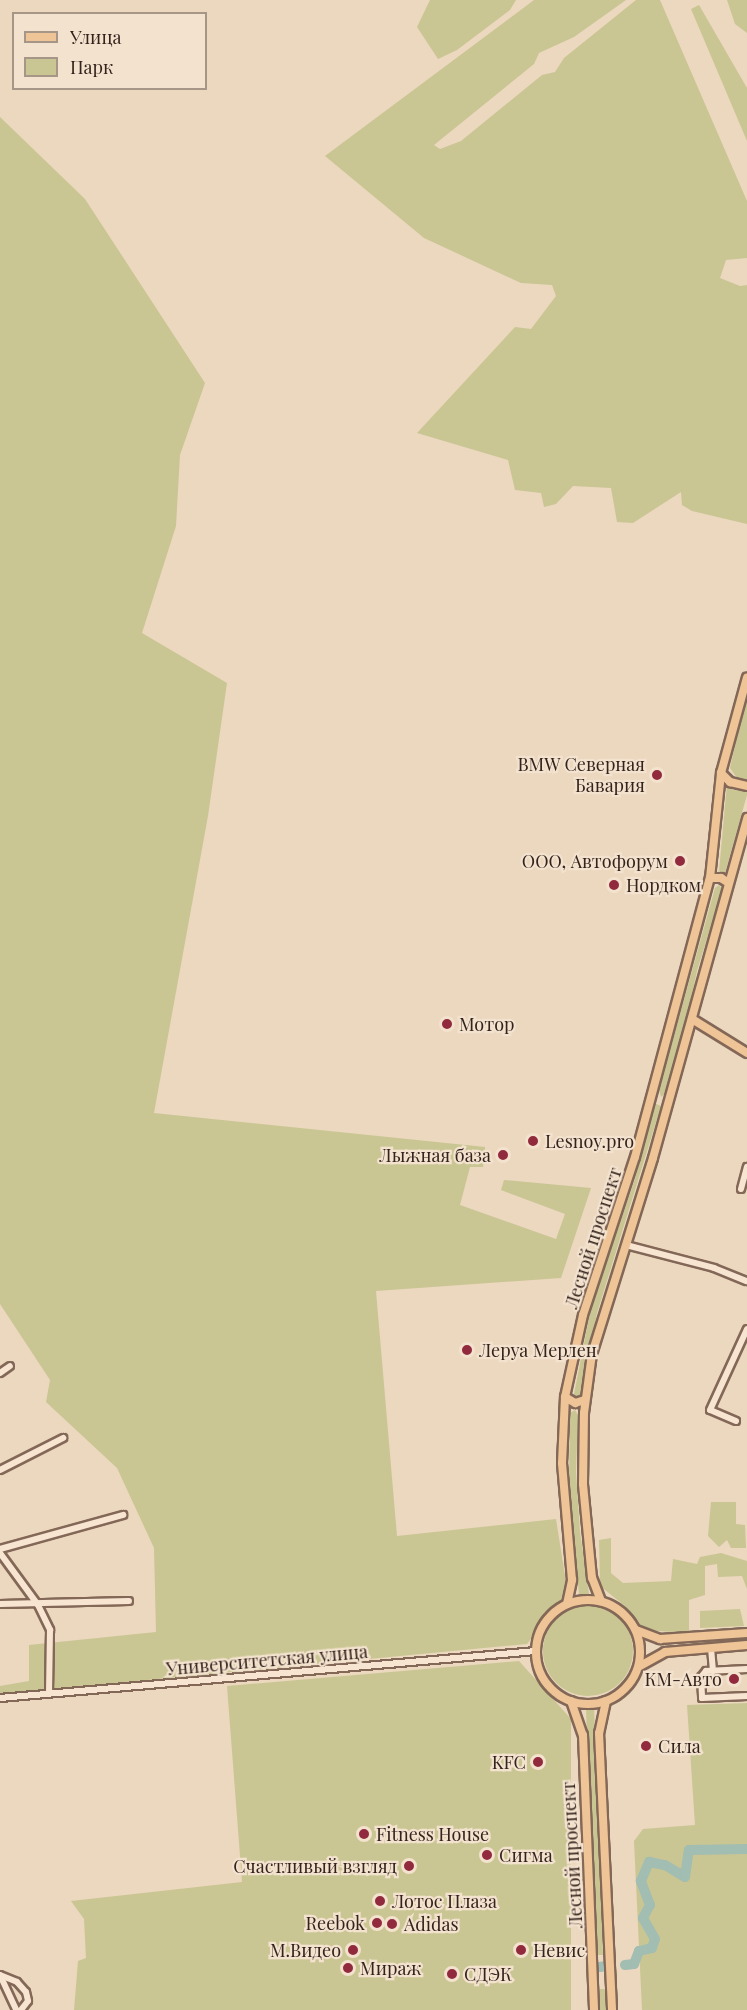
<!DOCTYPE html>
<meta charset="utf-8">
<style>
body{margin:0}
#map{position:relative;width:747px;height:2010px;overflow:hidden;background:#ecd7bf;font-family:"Playfair Display",serif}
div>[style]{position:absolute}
.green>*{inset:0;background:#c9c693}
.round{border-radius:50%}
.river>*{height:10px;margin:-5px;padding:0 5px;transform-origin:5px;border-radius:5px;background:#a2bdb1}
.roads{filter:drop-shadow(2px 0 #836858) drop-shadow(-2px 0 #836858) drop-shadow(0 2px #836858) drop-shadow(0 -2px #836858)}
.minor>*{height:6px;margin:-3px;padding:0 3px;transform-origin:3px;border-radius:3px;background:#f7e5d1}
.major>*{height:8px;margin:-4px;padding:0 4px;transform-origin:4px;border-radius:4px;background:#efc497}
.major>.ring{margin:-4px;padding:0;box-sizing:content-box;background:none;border:8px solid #efc497;border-radius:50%}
.dots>*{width:16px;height:16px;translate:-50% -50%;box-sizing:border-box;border:3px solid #f3e2ce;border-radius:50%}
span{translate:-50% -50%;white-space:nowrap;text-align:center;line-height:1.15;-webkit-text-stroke:4.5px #f3e2ce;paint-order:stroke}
.poi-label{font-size:18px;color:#33231c}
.right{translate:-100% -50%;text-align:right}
.left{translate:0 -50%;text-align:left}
.street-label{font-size:18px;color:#33231c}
.legend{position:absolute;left:12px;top:12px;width:195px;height:78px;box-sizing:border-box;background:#f3e2ce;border:2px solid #a69687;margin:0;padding:8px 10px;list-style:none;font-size:18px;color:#33231c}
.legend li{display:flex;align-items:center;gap:12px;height:30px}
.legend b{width:30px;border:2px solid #a69687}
</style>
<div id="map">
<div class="green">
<div style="clip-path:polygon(430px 0,516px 0,510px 10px,457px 50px,438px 59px,417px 27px)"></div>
<div style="clip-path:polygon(534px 0,626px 0,574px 37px,539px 53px,534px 64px,434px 145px,440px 149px,461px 141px,542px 75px,555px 72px,564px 58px,636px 0,660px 0,747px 201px,747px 258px,726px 260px,720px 278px,740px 286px,747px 285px,747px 524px,692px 511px,682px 505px,681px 492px,633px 523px,617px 522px,611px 488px,573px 486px,556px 504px,544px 507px,541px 493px,515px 490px,508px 460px,417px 433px,515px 327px,531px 329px,556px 296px,552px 285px,521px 283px,424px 238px,325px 156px)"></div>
<div style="clip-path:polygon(727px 0,747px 0,747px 33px,735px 24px)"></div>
<div style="clip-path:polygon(699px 5px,747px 88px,747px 141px,691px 9px)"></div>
<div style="clip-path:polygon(0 117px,85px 199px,205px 383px,180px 455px,176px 526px,142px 633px,227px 683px,208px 816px,154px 1113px,485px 1147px,483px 1167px,470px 1167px,460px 1205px,556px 1239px,565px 1214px,501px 1190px,504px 1180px,591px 1188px,561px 1278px,376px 1291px,397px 1536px,556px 1519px,566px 1582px,564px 1596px,527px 1644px,0 1694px,0 1686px,29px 1681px,29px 1645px,156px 1632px,154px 1548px,117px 1468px,46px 1402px,50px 1380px,0 1304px)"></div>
<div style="clip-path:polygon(747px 694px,747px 780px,739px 781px,730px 768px)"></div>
<div style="clip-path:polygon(727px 784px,733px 790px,747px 791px,747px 795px,725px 873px,719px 871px)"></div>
<div style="clip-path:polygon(719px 885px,722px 889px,697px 971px,683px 1036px,666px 1093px,661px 1097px,659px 1090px,715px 888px)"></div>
<div style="clip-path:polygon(654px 1103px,661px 1106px,597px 1313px,580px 1398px,573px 1399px,591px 1308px,635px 1179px)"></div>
<div style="clip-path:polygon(575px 1410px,578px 1415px,576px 1472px,580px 1532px,589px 1594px,579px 1595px,569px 1478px,570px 1413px)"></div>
<div style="clip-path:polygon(711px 1502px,736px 1502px,736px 1524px,745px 1525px,746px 1548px,731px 1548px,727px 1540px,719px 1547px,708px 1536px)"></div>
<div style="clip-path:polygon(611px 1538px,611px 1573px,623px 1583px,671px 1581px,673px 1559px,697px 1564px,700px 1557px,721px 1553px,747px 1561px,747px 1589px,742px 1576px,718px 1577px,717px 1564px,705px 1566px,705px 1595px,689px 1600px,689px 1633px,643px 1630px,625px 1606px,600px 1586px,599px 1540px)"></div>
<div class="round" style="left:543px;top:1606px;width:90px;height:90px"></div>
<div style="clip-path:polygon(740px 1609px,744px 1626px,700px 1628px,700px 1611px)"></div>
<div style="clip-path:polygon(519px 1661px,571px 1719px,571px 2010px,74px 2010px,78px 1961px,86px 1958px,84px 1919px,71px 1901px,242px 1882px,227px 1686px)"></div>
<div style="clip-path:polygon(747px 1703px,747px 2010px,642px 2010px,634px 1841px,643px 1829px,695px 1825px,687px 1705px)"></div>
<div style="clip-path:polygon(586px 1707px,594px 1707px,603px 1955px,594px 1955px)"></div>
<div style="clip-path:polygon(600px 1989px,608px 1989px,608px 2010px,600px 2010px)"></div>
</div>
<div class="river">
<div style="left:625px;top:1965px;width:9px;rotate:-6deg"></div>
<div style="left:634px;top:1964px;width:14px;rotate:-69deg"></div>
<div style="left:639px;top:1951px;width:13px;rotate:-13deg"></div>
<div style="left:652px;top:1948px;width:9px;rotate:-72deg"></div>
<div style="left:655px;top:1939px;width:24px;rotate:-120deg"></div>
<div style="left:643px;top:1918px;width:15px;rotate:-62deg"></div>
<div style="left:650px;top:1905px;width:26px;rotate:-111deg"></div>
<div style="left:641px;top:1881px;width:21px;rotate:-67deg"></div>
<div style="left:649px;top:1862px;width:16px;rotate:11deg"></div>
<div style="left:665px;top:1865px;width:23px;rotate:31deg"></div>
<div style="left:685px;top:1877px;width:27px;rotate:-82deg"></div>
<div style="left:689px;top:1850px;width:58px;rotate:-1deg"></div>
<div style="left:600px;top:1967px;width:5px;rotate:-11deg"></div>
</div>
<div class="roads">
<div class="minor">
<div style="left:741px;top:1189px;width:23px;rotate:-75deg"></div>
<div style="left:626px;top:1245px;width:91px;rotate:14.6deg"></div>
<div style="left:714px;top:1268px;width:35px;rotate:22deg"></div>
<div style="left:0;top:1373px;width:12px;rotate:-35deg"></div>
<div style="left:736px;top:1421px;width:28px;rotate:-157deg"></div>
<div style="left:710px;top:1410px;width:89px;rotate:-65.4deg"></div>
<div style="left:0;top:1470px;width:71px;rotate:-26.9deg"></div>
<div style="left:0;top:1549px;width:128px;rotate:-15.5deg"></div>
<div style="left:0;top:1553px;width:64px;rotate:53.8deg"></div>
<div style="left:38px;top:1605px;width:28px;rotate:64deg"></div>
<div style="left:50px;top:1630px;width:64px;rotate:90.9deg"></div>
<div style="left:0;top:1604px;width:129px;rotate:-1.3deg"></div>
<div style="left:711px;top:1648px;width:23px;rotate:85deg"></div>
<div style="left:747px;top:1669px;width:41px;rotate:177.2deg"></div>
<div style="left:706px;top:1671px;width:8px;rotate:130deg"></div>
<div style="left:701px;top:1677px;width:21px;rotate:87deg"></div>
<div style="left:702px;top:1698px;width:45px;rotate:-2.5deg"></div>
<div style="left:0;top:1698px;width:538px;rotate:-5.01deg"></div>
<div style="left:0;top:1975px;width:18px;rotate:22deg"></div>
<div style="left:17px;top:1982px;width:13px;rotate:48deg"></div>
<div style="left:26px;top:1992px;width:9px;rotate:77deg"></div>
<div style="left:28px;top:2001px;width:11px;rotate:128deg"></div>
<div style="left:0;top:1975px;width:38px;rotate:65deg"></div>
</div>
<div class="major">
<div style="left:721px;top:773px;width:13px;rotate:45deg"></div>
<div style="left:730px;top:782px;width:17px;rotate:13deg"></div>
<div style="left:710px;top:878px;width:11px"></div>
<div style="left:721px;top:878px;width:9px;rotate:32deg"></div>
<div style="left:692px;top:1019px;width:65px;rotate:31.7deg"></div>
<div style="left:565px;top:1397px;width:12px;rotate:31deg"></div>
<div style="left:575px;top:1403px;width:10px;rotate:-17deg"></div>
<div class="ring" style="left:536px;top:1600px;width:96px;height:96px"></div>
<div style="left:601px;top:1601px;width:25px;rotate:-111deg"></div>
<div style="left:592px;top:1578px;width:94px;rotate:-95.5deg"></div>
<div style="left:583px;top:1484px;width:71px;rotate:-89.2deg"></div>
<div style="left:584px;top:1413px;width:60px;rotate:-82.3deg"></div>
<div style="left:592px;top:1354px;width:205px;rotate:-72.7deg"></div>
<div style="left:653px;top:1158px;width:353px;rotate:-74.5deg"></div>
<div style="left:567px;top:1604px;width:25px;rotate:-78deg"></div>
<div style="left:572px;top:1580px;width:117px;rotate:-94.9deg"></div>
<div style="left:562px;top:1463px;width:66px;rotate:-87.4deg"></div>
<div style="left:565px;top:1397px;width:84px;rotate:-77.6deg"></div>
<div style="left:583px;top:1315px;width:166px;rotate:-71.8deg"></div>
<div style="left:635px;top:1157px;width:289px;rotate:-75deg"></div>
<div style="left:710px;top:878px;width:106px;rotate:-84deg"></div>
<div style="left:721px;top:773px;width:99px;rotate:-74.8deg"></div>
<div style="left:636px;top:1630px;width:26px;rotate:21deg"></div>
<div style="left:660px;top:1639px;width:87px;rotate:-3.9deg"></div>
<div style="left:640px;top:1666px;width:29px;rotate:-29deg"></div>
<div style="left:665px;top:1652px;width:82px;rotate:-4.9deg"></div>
<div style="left:571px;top:1701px;width:36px;rotate:71deg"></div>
<div style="left:583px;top:1735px;width:275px;rotate:87.7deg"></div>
<div style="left:606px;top:1701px;width:33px;rotate:102deg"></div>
<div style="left:599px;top:1733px;width:277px;rotate:87.3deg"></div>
</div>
</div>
<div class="dots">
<div style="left:657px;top:775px;background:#902a3c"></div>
<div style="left:680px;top:861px;background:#902a3c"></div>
<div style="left:614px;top:885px;background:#902a3c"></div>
<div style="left:447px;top:1024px;background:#902a3c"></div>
<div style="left:533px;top:1141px;background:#902a3c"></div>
<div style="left:503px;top:1155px;background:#902a3c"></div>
<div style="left:467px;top:1350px;background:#902a3c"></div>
<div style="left:734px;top:1679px;background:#902a3c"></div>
<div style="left:646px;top:1746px;background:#902a3c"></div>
<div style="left:538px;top:1762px;background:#902a3c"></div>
<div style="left:364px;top:1834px;background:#902a3c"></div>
<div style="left:487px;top:1855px;background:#902a3c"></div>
<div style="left:409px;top:1866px;background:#902a3c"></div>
<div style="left:380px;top:1901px;background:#902a3c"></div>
<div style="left:377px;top:1923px;background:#902a3c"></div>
<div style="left:392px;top:1924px;background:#902a3c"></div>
<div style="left:353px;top:1950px;background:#902a3c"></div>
<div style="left:521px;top:1950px;background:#902a3c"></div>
<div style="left:348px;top:1968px;background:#902a3c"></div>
<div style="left:452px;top:1974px;background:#902a3c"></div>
</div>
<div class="poi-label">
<span class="right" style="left:645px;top:775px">BMW Северная<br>Бавария</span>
<span class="right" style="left:668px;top:861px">ООО, Автофорум</span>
<span class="left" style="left:626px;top:885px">Нордком</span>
<span class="left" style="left:459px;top:1024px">Мотор</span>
<span class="left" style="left:545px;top:1141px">Lesnoy.pro</span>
<span class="right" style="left:491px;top:1155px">Лыжная база</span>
<span class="left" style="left:479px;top:1350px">Леруа Мерлен</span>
<span class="right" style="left:722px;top:1679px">КМ-Авто</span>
<span class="left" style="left:658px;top:1746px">Сила</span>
<span class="right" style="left:526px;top:1762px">KFC</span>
<span class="left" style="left:376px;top:1834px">Fitness House</span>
<span class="left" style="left:499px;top:1855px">Сигма</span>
<span class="right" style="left:397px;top:1866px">Счастливый взгляд</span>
<span class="left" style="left:392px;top:1901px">Лотос Плаза</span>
<span class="right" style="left:365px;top:1923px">Reebok</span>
<span class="left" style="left:404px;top:1924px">Adidas</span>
<span class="right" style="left:341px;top:1950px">М.Видео</span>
<span class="left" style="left:533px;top:1950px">Невис</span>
<span class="left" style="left:360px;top:1968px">Мираж</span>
<span class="left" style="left:464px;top:1974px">СДЭК</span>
</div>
<div class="street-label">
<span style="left:593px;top:1238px;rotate:-72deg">Лесной проспект</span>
<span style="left:267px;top:1660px;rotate:-5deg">Университетская улица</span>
<span style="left:572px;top:1855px;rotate:-93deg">Лесной проспект</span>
</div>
<ul class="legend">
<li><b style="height:8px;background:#efc497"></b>Улица</li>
<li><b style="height:16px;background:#c9c693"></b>Парк</li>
</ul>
</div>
